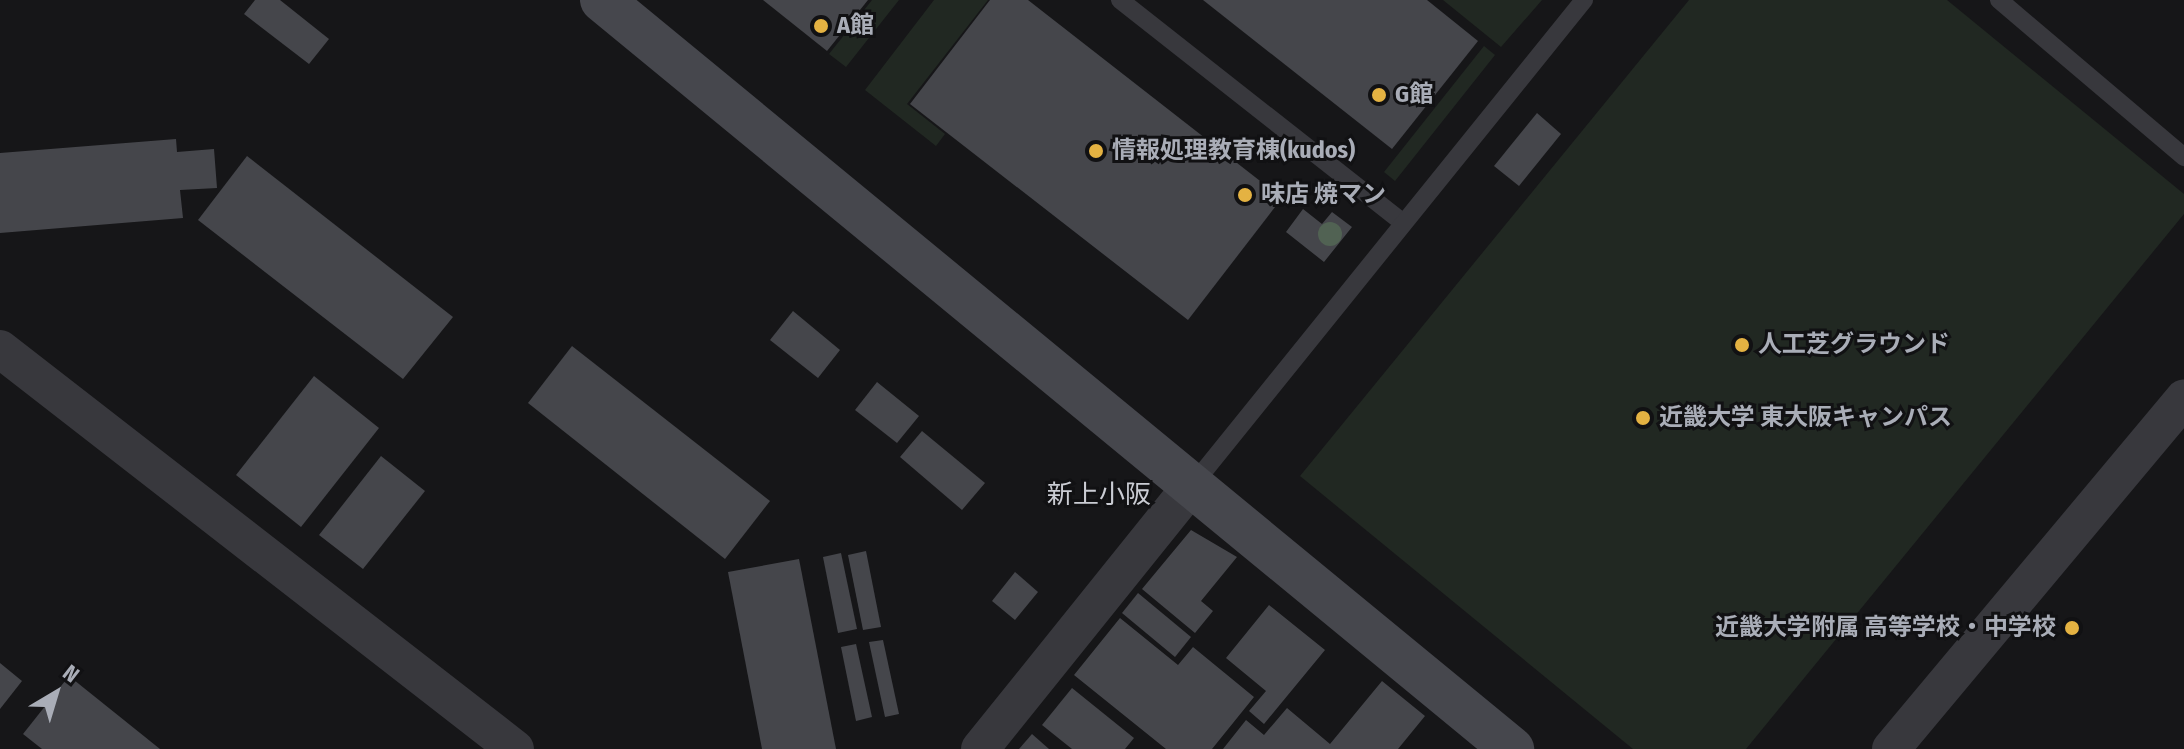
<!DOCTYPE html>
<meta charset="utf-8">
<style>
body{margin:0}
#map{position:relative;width:2184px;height:749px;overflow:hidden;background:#161618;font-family:"Fira Sans Condensed","Noto Sans JP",sans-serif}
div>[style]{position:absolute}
.green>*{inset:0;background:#212822}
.building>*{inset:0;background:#45464b}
.lane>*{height:18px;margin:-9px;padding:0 9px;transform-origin:9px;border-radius:9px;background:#38383d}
.street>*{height:38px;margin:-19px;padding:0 19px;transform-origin:19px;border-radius:19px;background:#38383d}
.secondary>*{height:44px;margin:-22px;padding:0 22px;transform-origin:22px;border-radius:22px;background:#46474d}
.trees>*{width:24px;height:24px;margin:-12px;border-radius:50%;background:#516253}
.dots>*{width:22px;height:22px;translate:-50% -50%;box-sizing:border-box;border:4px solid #111113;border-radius:50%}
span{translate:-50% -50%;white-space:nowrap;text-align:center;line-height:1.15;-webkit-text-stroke:6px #111113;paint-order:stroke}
.poi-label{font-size:24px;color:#a9adb7;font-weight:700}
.left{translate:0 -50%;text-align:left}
.right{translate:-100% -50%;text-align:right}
.neighbourhood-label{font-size:26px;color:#caccd3}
.north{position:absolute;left:16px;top:653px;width:80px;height:80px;-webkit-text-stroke:6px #111113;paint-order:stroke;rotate:38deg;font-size:22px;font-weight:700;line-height:32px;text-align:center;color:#a9adb7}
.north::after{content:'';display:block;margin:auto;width:28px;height:36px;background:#a9adb7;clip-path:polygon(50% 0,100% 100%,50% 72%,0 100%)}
</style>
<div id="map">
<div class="green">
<div style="clip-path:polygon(872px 0,899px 0,846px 67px,829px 54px)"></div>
<div style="clip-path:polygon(934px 0,988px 0,907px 104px,945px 134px,936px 146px,865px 90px)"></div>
<div style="clip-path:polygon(1443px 0,1542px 0,1501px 47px)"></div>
<div style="clip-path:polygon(1689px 0,1947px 0,2184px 194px,2184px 214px,1746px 749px,1633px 749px,1300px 476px)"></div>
<div style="clip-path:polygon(1484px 46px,1495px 55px,1395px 181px,1384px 172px)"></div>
</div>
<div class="building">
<div style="clip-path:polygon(255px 0,280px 0,329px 39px,309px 64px,244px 14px)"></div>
<div style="clip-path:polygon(763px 0,868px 0,827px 51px)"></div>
<div style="clip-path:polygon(990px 0,1028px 0,1282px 198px,1188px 320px,910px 104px)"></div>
<div style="clip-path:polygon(1203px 0,1427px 0,1478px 41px,1392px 149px)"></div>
<div style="clip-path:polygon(1537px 113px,1561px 134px,1519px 186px,1494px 166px)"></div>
<div style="clip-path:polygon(176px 139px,177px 152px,214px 149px,217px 188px,180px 190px,183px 218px,0 233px,0 153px)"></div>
<div style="clip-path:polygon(247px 156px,453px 317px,403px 379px,198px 220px)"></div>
<div style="clip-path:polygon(1303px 209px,1322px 224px,1332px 212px,1352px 227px,1324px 262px,1286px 232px)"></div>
<div style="clip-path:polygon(793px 311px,840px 350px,818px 378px,770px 340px)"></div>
<div style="clip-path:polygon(572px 346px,770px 501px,725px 559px,528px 403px)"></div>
<div style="clip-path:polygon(314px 376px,379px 428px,301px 527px,236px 475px)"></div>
<div style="clip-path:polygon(877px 382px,919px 416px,897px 443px,855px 410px)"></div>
<div style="clip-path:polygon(922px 431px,985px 483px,962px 510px,900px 457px)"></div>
<div style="clip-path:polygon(381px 456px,425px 491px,363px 569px,319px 535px)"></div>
<div style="clip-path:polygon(1191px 530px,1237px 557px,1201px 601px,1213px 611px,1195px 633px,1142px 589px)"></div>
<div style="clip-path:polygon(866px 551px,881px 627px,863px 630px,848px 555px)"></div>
<div style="clip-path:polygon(841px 553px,857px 629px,838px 633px,823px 557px)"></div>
<div style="clip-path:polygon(799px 559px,836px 749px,762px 749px,728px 572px)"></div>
<div style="clip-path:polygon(1015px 572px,1038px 592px,1015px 620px,992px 601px)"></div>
<div style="clip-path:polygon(1138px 593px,1191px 637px,1175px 657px,1122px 613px)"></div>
<div style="clip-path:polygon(1269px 605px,1325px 650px,1264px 724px,1249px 711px,1266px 691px,1226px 658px)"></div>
<div style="clip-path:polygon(1120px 618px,1178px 665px,1193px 647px,1254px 697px,1212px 749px,1166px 749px,1074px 675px)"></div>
<div style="clip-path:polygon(883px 640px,899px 714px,885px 717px,869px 642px)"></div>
<div style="clip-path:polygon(856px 644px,872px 717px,856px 721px,841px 647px)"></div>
<div style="clip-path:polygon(0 663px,22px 681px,0 709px)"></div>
<div style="clip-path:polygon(69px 676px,160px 749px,42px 749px,23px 734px)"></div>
<div style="clip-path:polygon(1382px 681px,1425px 716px,1398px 749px,1223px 749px,1246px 720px,1264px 735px,1287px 708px,1330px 744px)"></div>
<div style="clip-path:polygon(1072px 688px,1134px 738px,1125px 749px,1072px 749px,1042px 725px)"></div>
<div style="clip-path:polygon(1032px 734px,1049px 749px,1019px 749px)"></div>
</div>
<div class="lane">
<div style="left:1120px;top:0;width:356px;rotate:38.2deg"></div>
<div style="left:1999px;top:0;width:243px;rotate:40.3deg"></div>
<div style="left:1191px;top:487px;width:626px;rotate:-51.1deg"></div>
</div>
<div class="street">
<div style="left:0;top:349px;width:652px;rotate:37.84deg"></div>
<div style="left:980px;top:749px;width:336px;rotate:-51.2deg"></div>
<div style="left:1891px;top:749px;width:457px;rotate:-50.1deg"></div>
</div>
<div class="secondary">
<div style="left:602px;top:0;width:1179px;rotate:39.46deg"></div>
</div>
<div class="trees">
<div style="left:1330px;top:234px"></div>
</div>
<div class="dots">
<div style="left:821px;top:26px;background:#e4b242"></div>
<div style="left:1379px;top:95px;background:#e4b242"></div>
<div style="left:1096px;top:151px;background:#e4b242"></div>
<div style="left:1245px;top:195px;background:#e4b242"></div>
<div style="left:1742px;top:345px;background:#e4b242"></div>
<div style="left:1643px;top:418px;background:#e4b242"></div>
<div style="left:2072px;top:628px;background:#e4b242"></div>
</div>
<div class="poi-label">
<span class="left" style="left:837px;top:26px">A館</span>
<span class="left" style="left:1395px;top:95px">G館</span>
<span class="left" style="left:1112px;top:151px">情報処理教育棟(kudos)</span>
<span class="left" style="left:1261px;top:195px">味店 焼マン</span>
<span class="left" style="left:1758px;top:345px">人工芝グラウンド</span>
<span class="left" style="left:1659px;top:418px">近畿大学 東大阪キャンパス</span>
<span class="right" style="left:2056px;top:628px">近畿大学附属 高等学校・中学校</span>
</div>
<div class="neighbourhood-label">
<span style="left:1099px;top:495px">新上小阪</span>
</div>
<div class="north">N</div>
</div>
